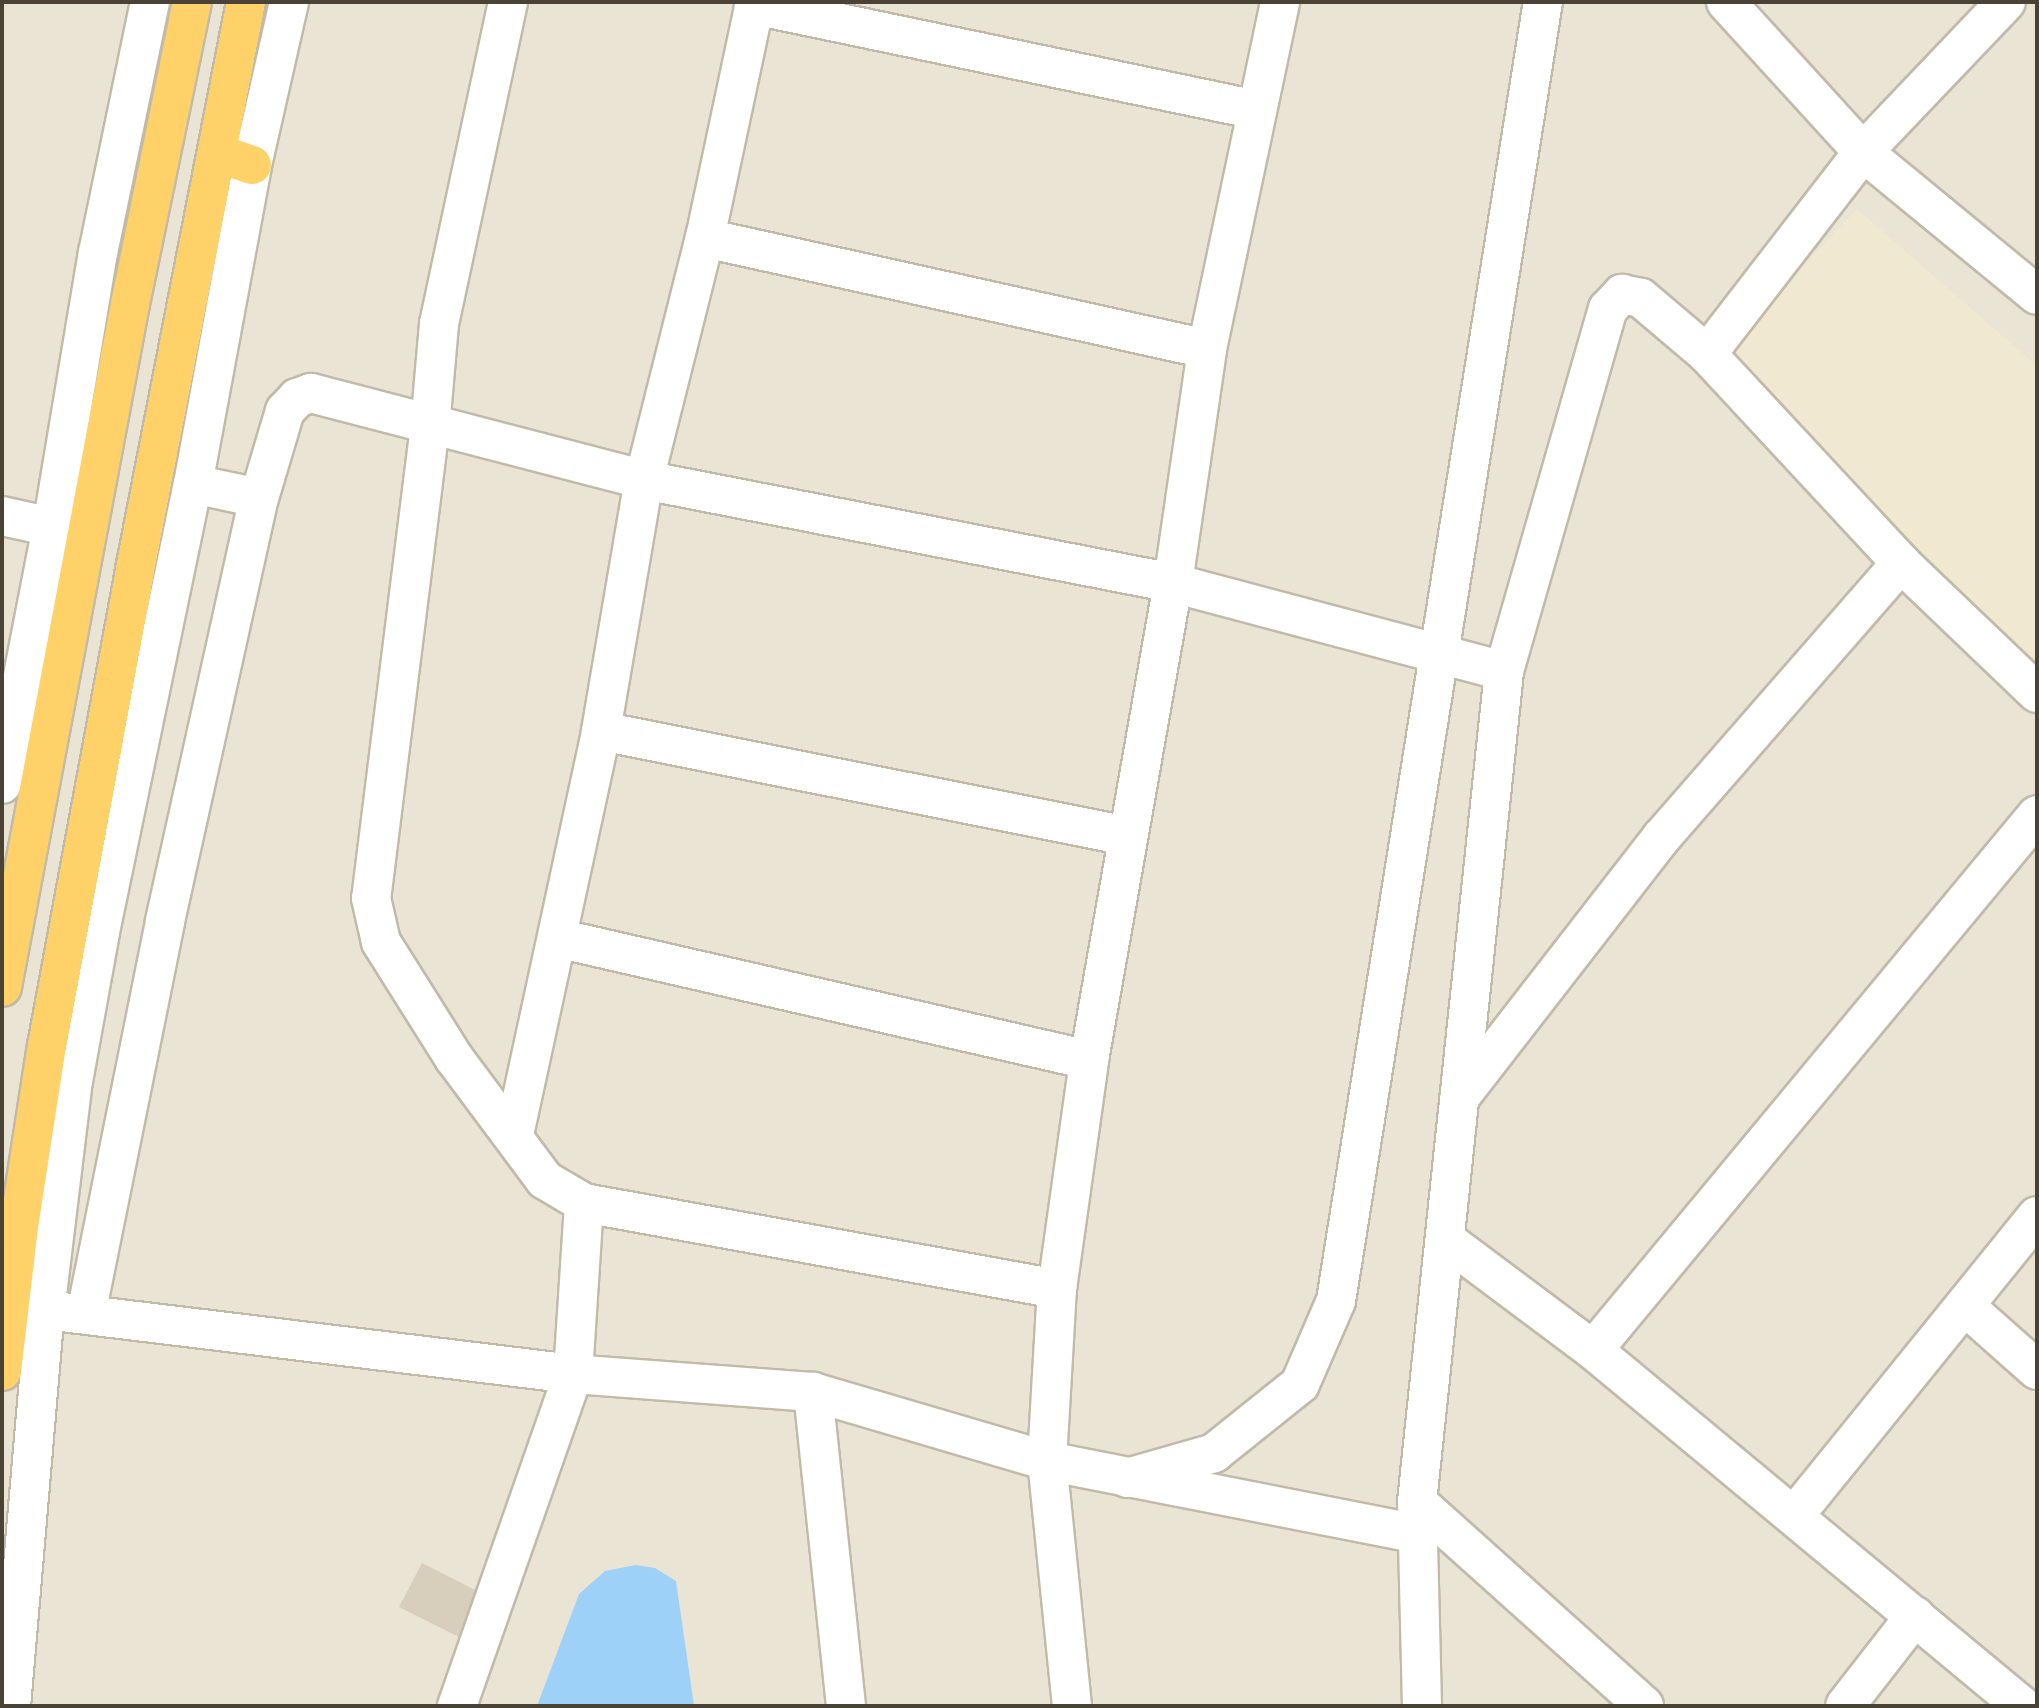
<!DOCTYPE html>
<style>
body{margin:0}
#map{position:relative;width:2039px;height:1708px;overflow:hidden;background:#f5f2e8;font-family:Signika,sans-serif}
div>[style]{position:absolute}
.residential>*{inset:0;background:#eae4d5}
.education>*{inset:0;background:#f0e8d0}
.water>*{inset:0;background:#9ed1f8}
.building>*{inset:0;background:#d8cebc}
.roads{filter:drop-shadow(2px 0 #c2baa9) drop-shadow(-2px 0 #c2baa9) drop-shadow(0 2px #c2baa9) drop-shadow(0 -2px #c2baa9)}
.minor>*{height:38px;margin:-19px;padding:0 19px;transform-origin:19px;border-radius:19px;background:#fff}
.highway>*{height:38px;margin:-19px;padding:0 19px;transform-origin:19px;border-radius:19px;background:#ffd169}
span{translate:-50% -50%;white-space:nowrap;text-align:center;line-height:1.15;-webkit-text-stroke:5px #fff;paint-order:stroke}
.frame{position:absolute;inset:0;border:4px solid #4a4235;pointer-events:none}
</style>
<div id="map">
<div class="residential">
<div style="clip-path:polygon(2px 2px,2037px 2px,2037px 1706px,2px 1706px)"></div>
</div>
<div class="education">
<div style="clip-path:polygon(1857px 209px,2037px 366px,2037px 667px,1722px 352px)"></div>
</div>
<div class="water">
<div style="clip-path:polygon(636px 1565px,655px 1568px,676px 1581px,694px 1706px,537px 1706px,579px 1594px,605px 1571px)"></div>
</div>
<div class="building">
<div style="clip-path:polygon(422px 1563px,481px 1593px,459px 1637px,399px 1607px)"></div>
</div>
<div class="roads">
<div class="minor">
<div style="left:508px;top:2px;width:329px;rotate:102.1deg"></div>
<div style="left:439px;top:324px;width:102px;rotate:95deg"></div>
<div style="left:430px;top:426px;width:476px;rotate:97.1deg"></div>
<div style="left:371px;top:898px;width:45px;rotate:77.2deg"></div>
<div style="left:381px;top:942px;width:137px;rotate:57.8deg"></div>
<div style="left:454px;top:1058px;width:152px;rotate:53.3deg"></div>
<div style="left:545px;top:1180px;width:45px;rotate:30.5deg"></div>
<div style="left:584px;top:1203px;width:481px;rotate:10.3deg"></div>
<div style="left:1726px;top:2px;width:203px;rotate:47.6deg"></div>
<div style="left:1863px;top:152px;width:225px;rotate:39.4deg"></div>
<div style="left:754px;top:5px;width:514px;rotate:11.79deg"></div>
<div style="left:705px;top:238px;width:514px;rotate:12.47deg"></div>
<div style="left:1707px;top:354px;width:255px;rotate:-52.3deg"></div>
<div style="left:1863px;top:152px;width:207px;rotate:-46.4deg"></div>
<div style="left:193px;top:484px;width:67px;rotate:12deg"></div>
<div style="left:259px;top:498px;width:91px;rotate:-73.4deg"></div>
<div style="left:285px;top:411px;width:18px;rotate:-47deg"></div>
<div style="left:297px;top:398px;width:15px;rotate:-20deg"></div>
<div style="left:311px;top:393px;width:344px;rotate:14.6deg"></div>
<div style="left:644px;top:480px;width:539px;rotate:11.02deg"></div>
<div style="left:1173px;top:583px;width:342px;rotate:14.9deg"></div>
<div style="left:2px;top:516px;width:51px;rotate:12.4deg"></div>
<div style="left:52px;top:527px;width:25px"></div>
<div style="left:601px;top:731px;width:537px;rotate:11.27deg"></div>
<div style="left:2px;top:784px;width:262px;rotate:-79deg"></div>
<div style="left:52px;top:527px;width:278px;rotate:-80.5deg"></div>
<div style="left:98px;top:253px;width:256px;rotate:-78.3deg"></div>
<div style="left:557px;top:938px;width:546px;rotate:12.92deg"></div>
<div style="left:1460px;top:1097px;width:328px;rotate:-52.2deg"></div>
<div style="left:1661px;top:838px;width:365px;rotate:-48.9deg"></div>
<div style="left:514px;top:1135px;width:413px;rotate:-77.8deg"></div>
<div style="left:601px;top:731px;width:255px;rotate:-80.3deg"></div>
<div style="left:644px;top:480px;width:250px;rotate:-75.9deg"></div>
<div style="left:705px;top:238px;width:241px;rotate:-78deg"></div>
<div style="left:1446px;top:1240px;width:184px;rotate:36.8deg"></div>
<div style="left:1593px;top:1350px;width:557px;rotate:39.69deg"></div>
<div style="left:21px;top:1307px;width:556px;rotate:6.92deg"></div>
<div style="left:573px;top:1374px;width:241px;rotate:4.3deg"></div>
<div style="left:813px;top:1392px;width:244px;rotate:16.4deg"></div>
<div style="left:1047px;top:1461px;width:378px;rotate:11.1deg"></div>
<div style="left:1966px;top:1307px;width:95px;rotate:41.6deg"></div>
<div style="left:86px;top:1314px;width:401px;rotate:-78.6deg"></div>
<div style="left:165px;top:921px;width:433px;rotate:-77.5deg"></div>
<div style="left:1593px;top:1350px;width:695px;rotate:-50.31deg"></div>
<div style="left:813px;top:1392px;width:316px;rotate:84deg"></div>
<div style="left:1127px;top:1478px;width:91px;rotate:-16deg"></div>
<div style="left:1214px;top:1453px;width:110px;rotate:-38.7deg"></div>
<div style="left:1300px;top:1384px;width:90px;rotate:-66.6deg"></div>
<div style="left:1336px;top:1301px;width:1315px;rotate:-80.95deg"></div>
<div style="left:1417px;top:1502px;width:305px;rotate:41.9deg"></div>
<div style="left:1794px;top:1516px;width:386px;rotate:-51deg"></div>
<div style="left:11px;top:1706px;width:396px;rotate:-85.1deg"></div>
<div style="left:45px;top:1311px;width:232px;rotate:-83.1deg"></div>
<div style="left:73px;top:1081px;width:151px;rotate:-79.7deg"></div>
<div style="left:100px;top:932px;width:458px;rotate:-78.3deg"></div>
<div style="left:193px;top:484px;width:324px;rotate:-79.5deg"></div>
<div style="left:252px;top:165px;width:167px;rotate:-77.2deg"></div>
<div style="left:457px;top:1706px;width:352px;rotate:-70.7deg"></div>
<div style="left:573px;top:1374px;width:171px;rotate:-86.3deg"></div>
<div style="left:1072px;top:1706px;width:246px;rotate:-95.8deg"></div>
<div style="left:1047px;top:1461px;width:172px;rotate:-86.7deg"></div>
<div style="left:1057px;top:1289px;width:231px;rotate:-82deg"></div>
<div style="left:1089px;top:1060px;width:484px;rotate:-80deg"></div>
<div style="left:1173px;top:583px;width:236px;rotate:-81.7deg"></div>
<div style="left:1207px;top:349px;width:355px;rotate:-78.1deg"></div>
<div style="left:1422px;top:1706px;width:204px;rotate:-91.4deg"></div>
<div style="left:1417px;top:1502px;width:836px;rotate:-84.02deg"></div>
<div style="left:1504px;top:671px;width:377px;rotate:-74deg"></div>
<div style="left:1608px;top:309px;width:21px;rotate:-47deg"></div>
<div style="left:1622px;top:294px;width:19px;rotate:12deg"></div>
<div style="left:1641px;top:298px;width:87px;rotate:40.3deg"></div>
<div style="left:1707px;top:354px;width:285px;rotate:47.1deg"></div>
<div style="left:1901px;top:563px;width:188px;rotate:43.7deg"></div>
<div style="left:1845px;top:1706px;width:114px;rotate:-52.1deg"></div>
</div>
<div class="highway">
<div style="left:217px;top:153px;width:37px;rotate:19deg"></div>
<div style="left:2px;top:987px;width:695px;rotate:-79.39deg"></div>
<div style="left:130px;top:304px;width:308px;rotate:-78.4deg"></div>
<div style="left:2px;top:1371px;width:146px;rotate:-83.3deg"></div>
<div style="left:19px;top:1226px;width:182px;rotate:-81.2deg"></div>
<div style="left:47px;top:1046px;width:479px;rotate:-79.5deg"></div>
<div style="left:134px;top:575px;width:584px;rotate:-78.94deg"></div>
</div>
</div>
<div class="frame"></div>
</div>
